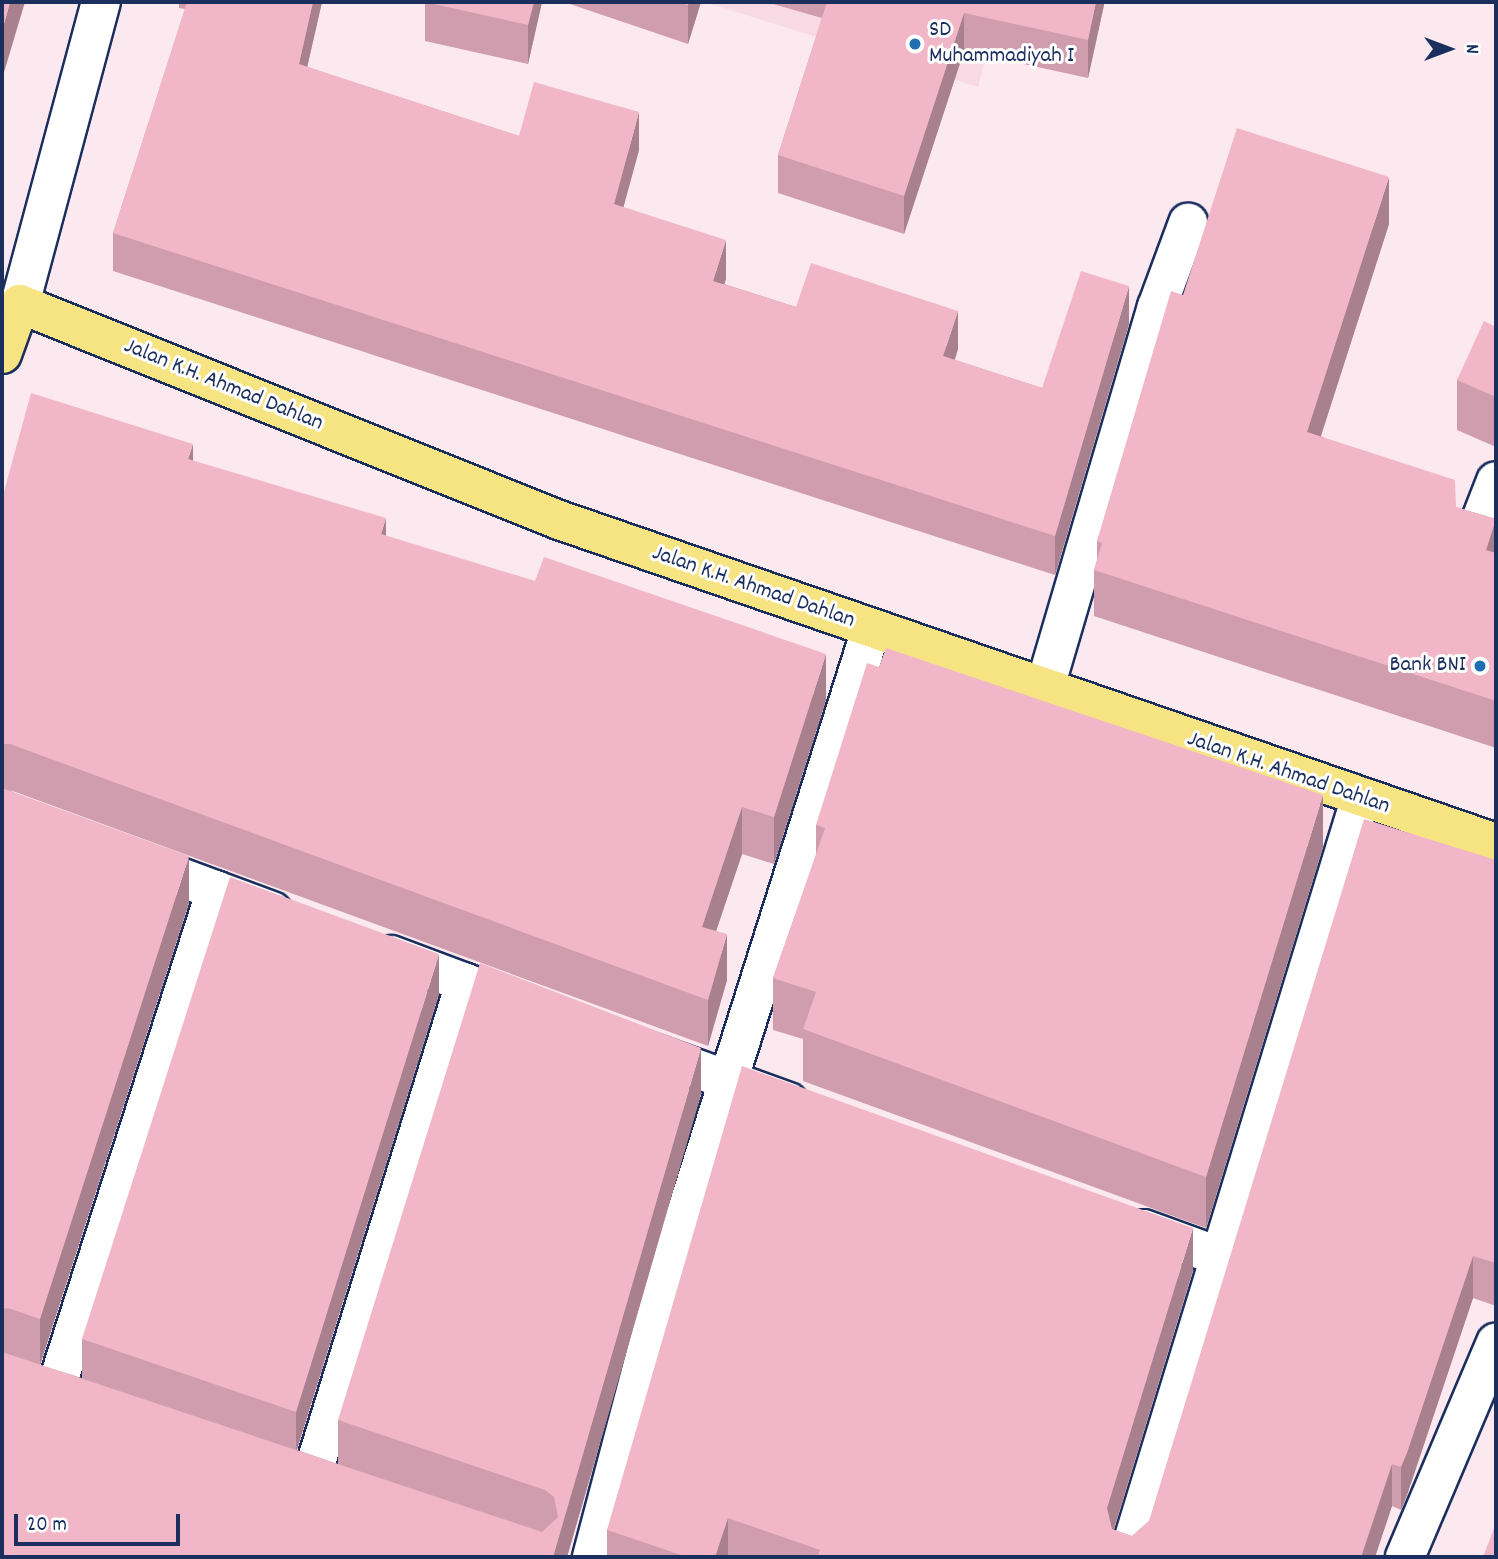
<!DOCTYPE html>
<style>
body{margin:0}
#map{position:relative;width:1498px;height:1559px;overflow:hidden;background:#fbe9ef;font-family:Dekko,sans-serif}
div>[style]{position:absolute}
.built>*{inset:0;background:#f8dae4}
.roads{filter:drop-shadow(2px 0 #1b2f5e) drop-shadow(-2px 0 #1b2f5e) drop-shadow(0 2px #1b2f5e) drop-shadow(0 -2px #1b2f5e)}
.minor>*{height:38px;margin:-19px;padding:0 19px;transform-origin:19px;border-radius:19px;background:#fff}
.major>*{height:38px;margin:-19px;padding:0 19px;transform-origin:19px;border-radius:19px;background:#f6e381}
.wall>*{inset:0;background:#cf9dad}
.shaded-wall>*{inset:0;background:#a9808d}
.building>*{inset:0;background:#f1b7c9}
.dots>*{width:19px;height:19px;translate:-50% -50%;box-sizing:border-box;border:4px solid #fff;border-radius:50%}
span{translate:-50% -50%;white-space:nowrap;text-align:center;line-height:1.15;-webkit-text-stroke:6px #fff;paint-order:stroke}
.poi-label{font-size:23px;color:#1b2f5e}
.left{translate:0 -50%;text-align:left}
.right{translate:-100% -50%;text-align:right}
.street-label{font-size:23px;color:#1b2f5e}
.frame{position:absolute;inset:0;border:4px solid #1b2f5e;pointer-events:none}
.north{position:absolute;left:1414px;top:14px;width:70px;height:70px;-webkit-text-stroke:5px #fff;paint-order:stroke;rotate:90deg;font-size:19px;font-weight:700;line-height:28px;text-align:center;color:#1b2f5e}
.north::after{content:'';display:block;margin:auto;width:24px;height:32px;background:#1b2f5e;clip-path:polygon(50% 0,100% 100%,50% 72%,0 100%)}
.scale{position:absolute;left:14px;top:1514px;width:166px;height:32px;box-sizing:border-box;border:4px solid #1b2f5e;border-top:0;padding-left:9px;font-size:21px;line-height:24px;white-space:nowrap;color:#1b2f5e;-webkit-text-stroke:5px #fff;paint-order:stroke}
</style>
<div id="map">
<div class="built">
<div style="clip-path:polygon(704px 2px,1001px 2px,978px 87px)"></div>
</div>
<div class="roads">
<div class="minor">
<div style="left:20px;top:304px;width:313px;rotate:-75deg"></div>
<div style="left:1473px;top:540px;width:63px;rotate:-68.7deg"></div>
<div style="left:1045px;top:687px;width:396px;rotate:-73.6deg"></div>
<div style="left:1157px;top:307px;width:90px;rotate:-69.7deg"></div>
<div style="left:142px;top:863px;width:139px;rotate:20.3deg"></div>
<div style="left:391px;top:955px;width:140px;rotate:20.5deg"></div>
<div style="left:653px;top:1053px;width:144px;rotate:19.9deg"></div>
<div style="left:1144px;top:1229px;width:82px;rotate:20deg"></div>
<div style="left:55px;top:1391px;width:526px;rotate:-72.18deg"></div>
<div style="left:310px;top:1482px;width:523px;rotate:-72.74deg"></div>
<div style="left:592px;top:1557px;width:286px;rotate:-75.2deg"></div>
<div style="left:665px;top:1280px;width:682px;rotate:-72.42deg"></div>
<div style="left:1128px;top:1557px;width:792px;rotate:-72.96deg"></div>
<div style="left:1405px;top:1557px;width:233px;rotate:-67deg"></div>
</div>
<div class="major">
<div style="left:2px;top:354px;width:53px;rotate:-70.2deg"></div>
<div style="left:20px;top:304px;width:581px;rotate:21.84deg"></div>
<div style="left:559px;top:520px;width:991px;rotate:19.02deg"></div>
</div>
</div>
<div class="wall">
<div style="clip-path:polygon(179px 2px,322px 2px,307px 67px,519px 136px,639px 150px,623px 207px,726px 279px,724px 284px,796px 307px,958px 349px,955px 360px,1042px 388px,1129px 324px,1055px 575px,113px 271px,113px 233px,185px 9px,179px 8px)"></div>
<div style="clip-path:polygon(425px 2px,542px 2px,528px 64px,425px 41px)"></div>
<div style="clip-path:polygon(564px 2px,701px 2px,688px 44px)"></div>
<div style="clip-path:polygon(766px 2px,1104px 2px,1104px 5px,1088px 78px,964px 51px,904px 234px,778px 193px,778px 155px,822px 18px)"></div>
<div style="clip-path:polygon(1389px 224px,1321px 436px,1456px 507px,1496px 519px,1496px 748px,1094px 616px,1094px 570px,1097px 560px,1097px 541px,1183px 295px)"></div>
<div style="clip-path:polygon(1496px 327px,1496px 447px,1457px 430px,1457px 380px)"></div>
<div style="clip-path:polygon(193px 461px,386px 536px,826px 700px,774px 864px,742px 854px,716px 931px,727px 980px,708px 1046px,10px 790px,189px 903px,40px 1365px,82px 1378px,82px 1339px,439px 994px,297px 1450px,338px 1464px,338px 1420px,701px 1094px,567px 1557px,2px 1557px,2px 499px)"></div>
<div style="clip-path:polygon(816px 825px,1323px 847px,1206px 1228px,803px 1081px,803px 1039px,773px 1030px,773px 978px,816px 856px)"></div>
<div style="clip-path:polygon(1496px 860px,1496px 1306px,1473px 1298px,1407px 1495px,1401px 1510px,1392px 1506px,1375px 1557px,607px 1557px,607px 1530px,1193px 1270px,1114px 1530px,1132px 1536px,1149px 1521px)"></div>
</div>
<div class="shaded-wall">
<div style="clip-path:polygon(10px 2px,25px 2px,2px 79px,2px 31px)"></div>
<div style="clip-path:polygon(313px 2px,322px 2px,299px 103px,299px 64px)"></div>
<div style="clip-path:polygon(534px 2px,542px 2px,528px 64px,528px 25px)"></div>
<div style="clip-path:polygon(689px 2px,701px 2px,688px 44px,688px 5px)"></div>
<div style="clip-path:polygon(1096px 2px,1104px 2px,1104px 5px,1088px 78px,1088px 40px)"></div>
<div style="clip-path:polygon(964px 13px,964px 51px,904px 234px,904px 196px)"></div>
<div style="clip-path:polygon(639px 112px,639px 150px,614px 242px,614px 204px)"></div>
<div style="clip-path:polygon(1389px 177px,1389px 224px,1307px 479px,1307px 432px)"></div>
<div style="clip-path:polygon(726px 240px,726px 279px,713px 319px,713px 281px)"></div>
<div style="clip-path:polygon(1129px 286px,1129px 324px,1055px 575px,1055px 536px)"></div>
<div style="clip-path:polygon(958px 311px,958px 349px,943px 394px,943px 356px)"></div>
<div style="clip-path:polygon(193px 444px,193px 490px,188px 459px)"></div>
<div style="clip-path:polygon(386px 518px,386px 564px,381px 534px)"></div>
<div style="clip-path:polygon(1496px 519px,1496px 566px,1486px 550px)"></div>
<div style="clip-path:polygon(826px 654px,826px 700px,774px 864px,774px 817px)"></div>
<div style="clip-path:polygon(1323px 795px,1323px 847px,1206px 1228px,1206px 1177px)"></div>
<div style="clip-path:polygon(742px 807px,742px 854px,702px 973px,702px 927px)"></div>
<div style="clip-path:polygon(189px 856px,189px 903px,40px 1365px,40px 1319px)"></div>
<div style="clip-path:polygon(727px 934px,727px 980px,708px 1046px,708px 1000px)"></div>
<div style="clip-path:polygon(439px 954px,439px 994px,296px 1452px,296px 1412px)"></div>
<div style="clip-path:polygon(701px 1048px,701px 1094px,567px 1557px,553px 1557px)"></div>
<div style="clip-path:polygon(1193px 1228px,1193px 1270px,1107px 1551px,1107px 1508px)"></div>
<div style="clip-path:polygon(1473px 1256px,1473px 1298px,1407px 1495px,1401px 1510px,1401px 1467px)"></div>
<div style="clip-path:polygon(1392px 1464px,1392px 1506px,1375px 1557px,1361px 1557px)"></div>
<div style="clip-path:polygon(728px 1518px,728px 1557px,715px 1557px)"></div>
</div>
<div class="building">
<div style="clip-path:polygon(2px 2px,10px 2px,2px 31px)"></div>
<div style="clip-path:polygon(187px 2px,313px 2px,299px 64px,519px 136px,534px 82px,639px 112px,614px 204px,726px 240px,713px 281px,796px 307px,811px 263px,958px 311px,943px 356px,1042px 388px,1081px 271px,1129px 286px,1055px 536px,113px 233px)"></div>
<div style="clip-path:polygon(425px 2px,534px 2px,528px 25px)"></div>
<div style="clip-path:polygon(678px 2px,689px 2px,688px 5px)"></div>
<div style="clip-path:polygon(827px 2px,1096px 2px,1088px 40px,964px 13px,904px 196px,778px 155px)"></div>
<div style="clip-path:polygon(1237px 128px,1389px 177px,1307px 432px,1455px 480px,1456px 507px,1496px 519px,1486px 550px,1496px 553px,1496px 701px,1094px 570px,1102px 543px,1097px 541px,1171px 291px,1183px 295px)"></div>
<div style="clip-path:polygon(1484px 321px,1496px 327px,1496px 397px,1457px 380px)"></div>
<div style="clip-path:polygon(31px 393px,193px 444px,188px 459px,386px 518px,381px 534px,535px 581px,544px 557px,826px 654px,774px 817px,742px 807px,702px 927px,727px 934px,708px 1000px,10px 744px,2px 744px,2px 499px)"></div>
<div style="clip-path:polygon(886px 648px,1323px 795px,1206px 1177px,803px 1029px,816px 992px,773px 978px,825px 828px,816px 825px,867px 663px,879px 667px)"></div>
<div style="clip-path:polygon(2px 788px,189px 856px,40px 1319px,8px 1308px,2px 1309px)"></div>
<div style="clip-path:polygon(1364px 819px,1496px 860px,1496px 1263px,1473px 1256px,1407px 1453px,1401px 1467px,1392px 1464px,1361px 1557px,817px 1557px,820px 1550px,728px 1518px,715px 1557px,687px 1557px,607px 1530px,742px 1066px,1193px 1228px,1107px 1508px,1112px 1529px,1132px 1536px,1149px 1521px)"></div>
<div style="clip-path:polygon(230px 877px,439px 954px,296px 1412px,82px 1339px)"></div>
<div style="clip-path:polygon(480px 963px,701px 1048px,553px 1557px,2px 1557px,2px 1352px,542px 1532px,558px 1517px,554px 1497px,545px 1490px,338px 1420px)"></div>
<div style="clip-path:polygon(1496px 1523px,1496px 1557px,1483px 1557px)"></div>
</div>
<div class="dots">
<div style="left:915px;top:44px;background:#1f6fb2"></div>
<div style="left:1480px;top:666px;background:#1f6fb2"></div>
</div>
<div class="poi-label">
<span class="left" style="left:929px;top:44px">SD<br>Muhammadiyah I</span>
<span class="right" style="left:1466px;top:666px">Bank BNI</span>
</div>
<div class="street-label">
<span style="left:223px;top:386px;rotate:22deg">Jalan K.H. Ahmad Dahlan</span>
<span style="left:753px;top:588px;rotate:19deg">Jalan K.H. Ahmad Dahlan</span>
<span style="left:1288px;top:774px;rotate:19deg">Jalan K.H. Ahmad Dahlan</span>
</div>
<div class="frame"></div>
<div class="north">N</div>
<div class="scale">20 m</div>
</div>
